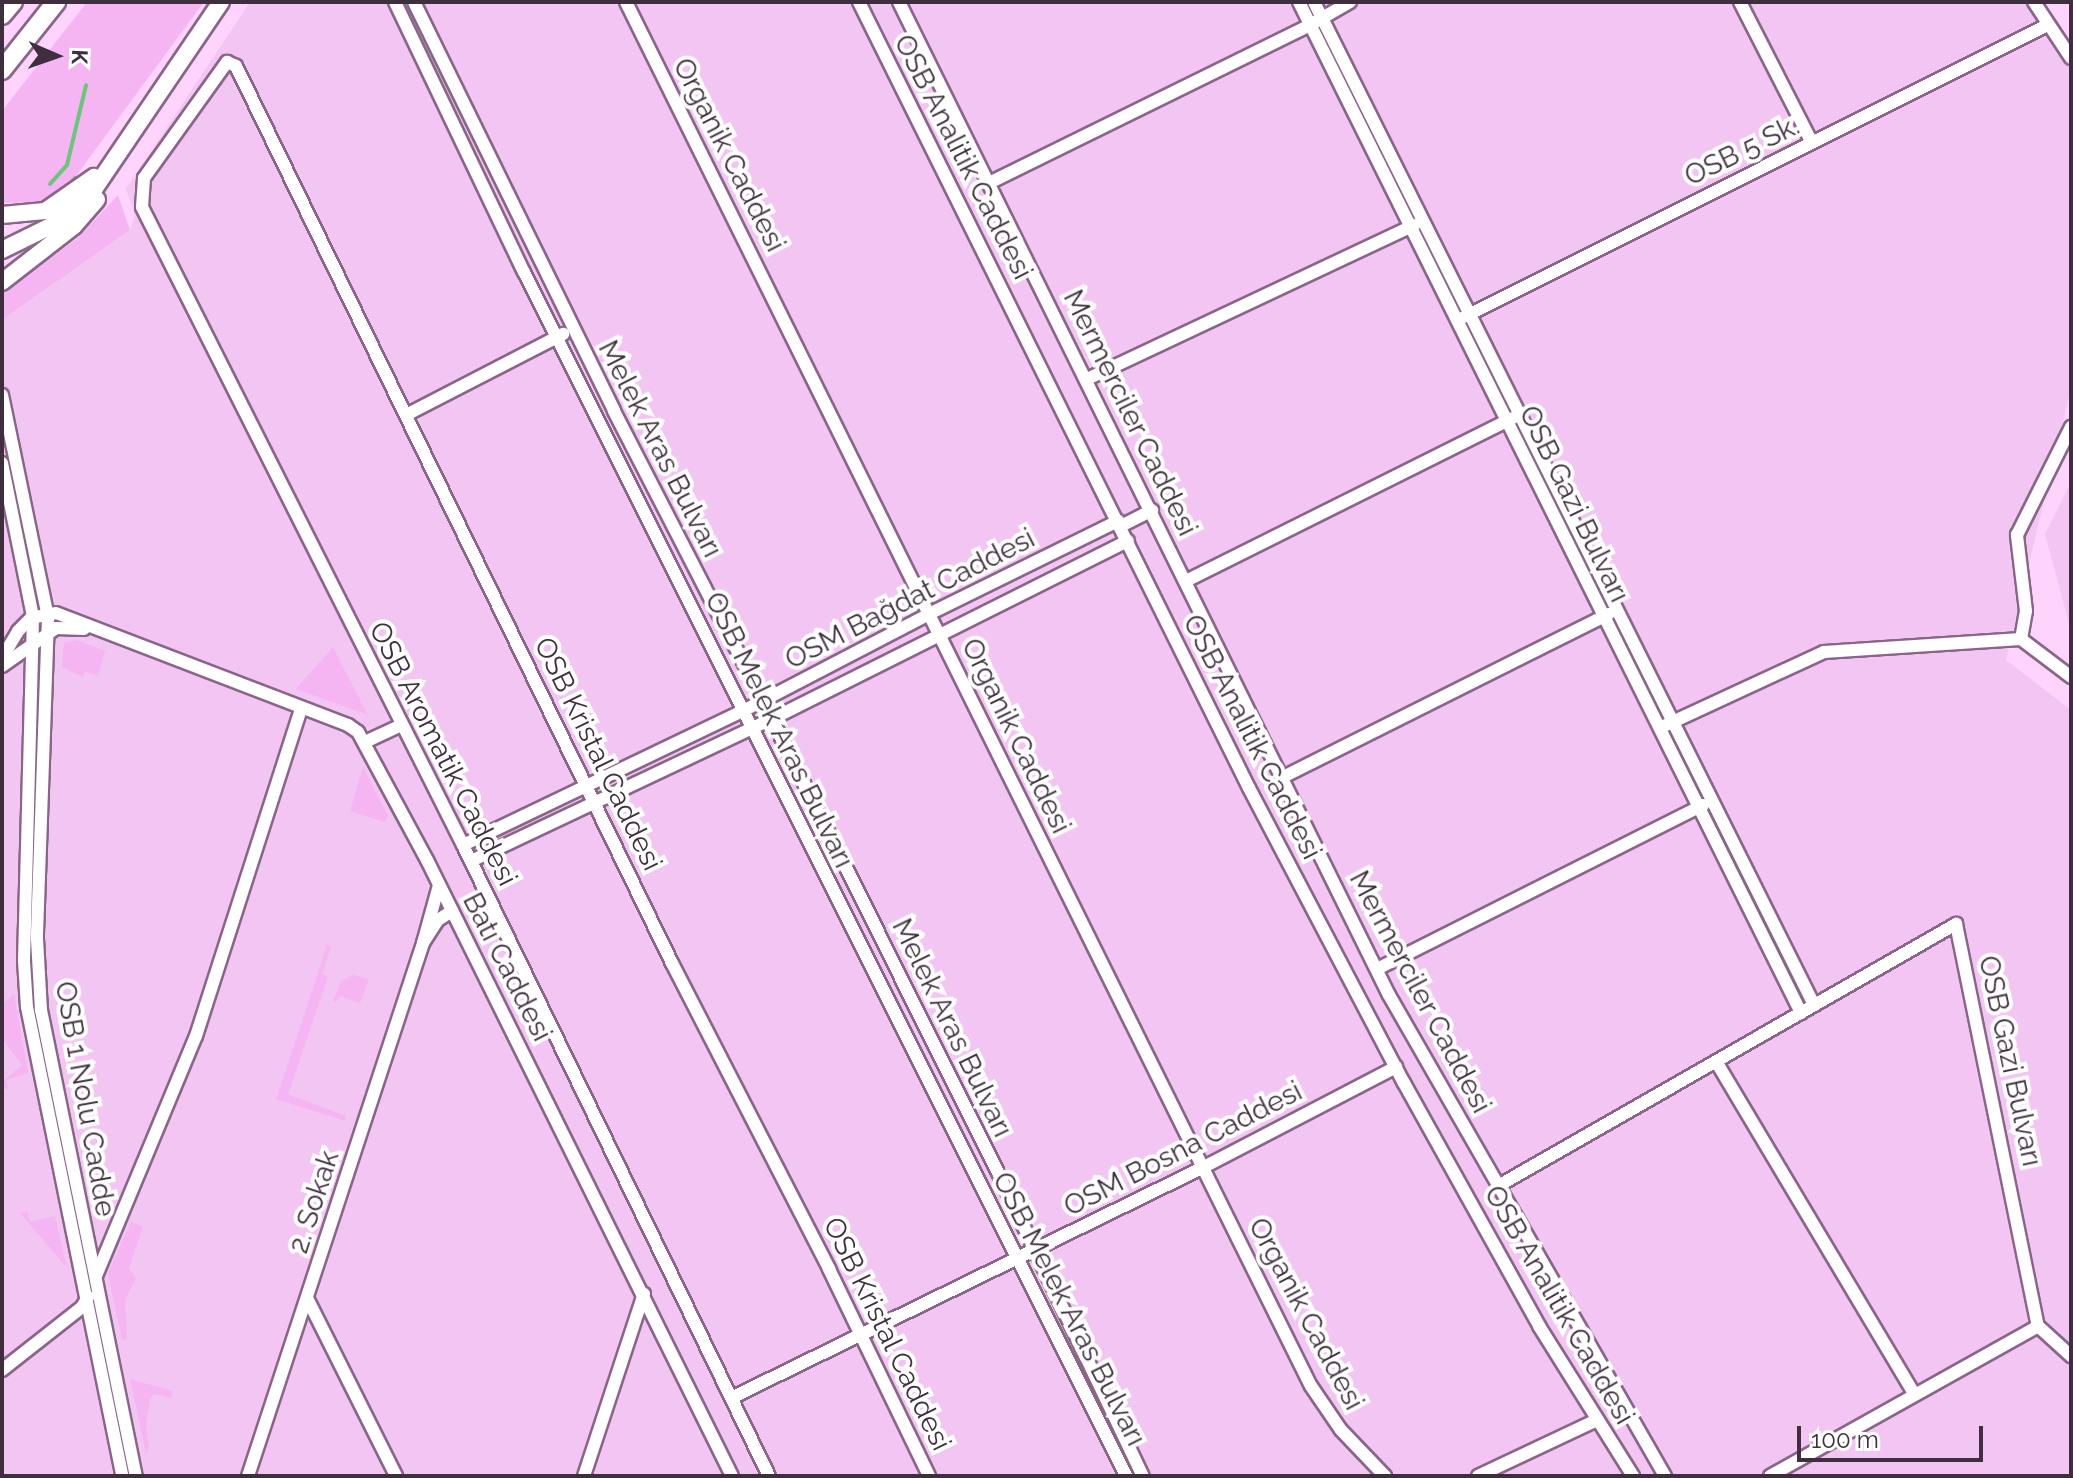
<!DOCTYPE html>
<meta charset="utf-8">
<style>
body{margin:0}
#map{position:relative;width:2073px;height:1478px;overflow:hidden;background:#fed4fd;font-family:Raleway,sans-serif}
div>[style]{position:absolute}
.built>*{inset:0;background:#f3c5f2}
.green>*{inset:0;background:#f5b5f3}
.stream>*{height:4px;margin:-2px;padding:0 2px;transform-origin:2px;border-radius:2px;background:#6ac678}
.roads{filter:drop-shadow(2px 0 #8a6589) drop-shadow(-2px 0 #8a6589) drop-shadow(0 2px #8a6589) drop-shadow(0 -2px #8a6589)}
.minor>*{height:12px;margin:-6px;padding:0 6px;transform-origin:6px;border-radius:6px;background:#fff}
.major>*{height:16px;margin:-8px;padding:0 8px;transform-origin:8px;border-radius:8px;background:#fff}
.highway>*{height:18px;margin:-9px;padding:0 9px;transform-origin:9px;border-radius:9px;background:#fff}
span{translate:-50% -50%;white-space:nowrap;text-align:center;line-height:1.15;-webkit-text-stroke:8px #fff;paint-order:stroke}
.street-label{font-size:28px;color:#3f2f3e}
.frame{position:absolute;inset:0;border:4px solid #3f2f3e;pointer-events:none}
.north{position:absolute;left:16px;top:16px;width:80px;height:80px;-webkit-text-stroke:6px #fff;paint-order:stroke;rotate:92deg;font-size:22px;font-weight:700;line-height:32px;text-align:center;color:#3f2f3e}
.north::after{content:'';display:block;margin:auto;width:28px;height:36px;background:#3f2f3e;clip-path:polygon(50% 0,100% 100%,50% 72%,0 100%)}
.scale{position:absolute;left:1797px;top:1426px;width:186px;height:36px;box-sizing:border-box;border:4px solid #3f2f3e;border-top:0;padding-left:10px;font-size:24px;line-height:28px;white-space:nowrap;color:#3f2f3e;-webkit-text-stroke:6px #fff;paint-order:stroke}
</style>
<div id="map">
<div class="built">
<div style="clip-path:polygon(250px 2px,2043px 2px,2065px 38px,2071px 69px,2071px 388px,2006px 660px,2071px 710px,2071px 1476px,2px 1476px,2px 320px,130px 230px,135px 215px,126px 189px)"></div>
<div style="clip-path:polygon(2071px 482px,2071px 631px,2045px 534px)"></div>
</div>
<div class="green">
<div style="clip-path:polygon(87px 2px,204px 2px,68px 187px,43px 202px,2px 203px,2px 111px)"></div>
<div style="clip-path:polygon(118px 195px,130px 230px,2px 320px,2px 293px,78px 238px)"></div>
<div style="clip-path:polygon(77px 640px,105px 651px,98px 676px,85px 671px,83px 677px,62px 667px,64px 643px)"></div>
<div style="clip-path:polygon(333px 647px,343px 667px,368px 715px,296px 689px)"></div>
<div style="clip-path:polygon(363px 767px,388px 816px,384px 822px,350px 811px)"></div>
<div style="clip-path:polygon(327px 945px,331px 947px,322px 974px,328px 977px,288px 1094px,346px 1116px,345px 1121px,276px 1099px)"></div>
<div style="clip-path:polygon(353px 975px,369px 979px,360px 1003px,340px 996px,336px 1002px,333px 1001px,341px 981px)"></div>
<div style="clip-path:polygon(14px 994px,28px 1073px,6px 1080px,8px 1089px,2px 1090px,2px 1082px,22px 1065px,2px 1038px,2px 1005px)"></div>
<div style="clip-path:polygon(27px 1212px,30px 1222px,55px 1216px,67px 1268px,20px 1213px)"></div>
<div style="clip-path:polygon(131px 1222px,143px 1227px,129px 1268px,136px 1278px,125px 1300px,127px 1339px,122px 1340px,108px 1273px)"></div>
<div style="clip-path:polygon(130px 1379px,173px 1391px,171px 1398px,155px 1394px,150px 1398px,146px 1424px,149px 1448px,146px 1454px)"></div>
</div>
<div class="stream">
<div style="left:50px;top:184px;width:25px;rotate:-48deg"></div>
<div style="left:67px;top:165px;width:82px;rotate:-76.6deg"></div>
<div style="left:67px;top:187px;width:12px;rotate:-48deg"></div>
</div>
<div class="roads">
<div class="minor">
<div style="left:395px;top:2px;width:299px;rotate:64.5deg"></div>
<div style="left:524px;top:272px;width:1346px;rotate:63.43deg"></div>
<div style="left:414px;top:2px;width:455px;rotate:63.9deg"></div>
<div style="left:614px;top:411px;width:346px;rotate:62.8deg"></div>
<div style="left:772px;top:719px;width:521px;rotate:63.53deg"></div>
<div style="left:1004px;top:1185px;width:322px;rotate:64.5deg"></div>
<div style="left:626px;top:2px;width:1544px;rotate:63.67deg"></div>
<div style="left:1311px;top:1386px;width:53px;rotate:55.7deg"></div>
<div style="left:1341px;top:1430px;width:64px;rotate:46.3deg"></div>
<div style="left:859px;top:2px;width:877px;rotate:63.61deg"></div>
<div style="left:1249px;top:788px;width:333px;rotate:62.3deg"></div>
<div style="left:1404px;top:1083px;width:278px;rotate:60.9deg"></div>
<div style="left:1539px;top:1326px;width:177px;rotate:57.9deg"></div>
<div style="left:899px;top:2px;width:1107px;rotate:63.74deg"></div>
<div style="left:1389px;top:995px;width:555px;rotate:60.15deg"></div>
<div style="left:1299px;top:2px;width:1129px;rotate:63.59deg"></div>
<div style="left:1314px;top:2px;width:1121px;rotate:63.5deg"></div>
<div style="left:1740px;top:2px;width:158px;rotate:62.9deg"></div>
<div style="left:2034px;top:2px;width:67px;rotate:56.5deg"></div>
<div style="left:989px;top:183px;width:358px;rotate:-26.2deg"></div>
<div style="left:1310px;top:25px;width:46px;rotate:-29.9deg"></div>
<div style="left:1464px;top:317px;width:653px;rotate:-26.57deg"></div>
<div style="left:1087px;top:379px;width:362px;rotate:-25.2deg"></div>
<div style="left:2px;top:395px;width:228px;rotate:78.3deg"></div>
<div style="left:48px;top:618px;width:321px;rotate:92deg"></div>
<div style="left:37px;top:939px;width:71px;rotate:86.8deg"></div>
<div style="left:41px;top:1010px;width:476px;rotate:78.5deg"></div>
<div style="left:406px;top:415px;width:177px;rotate:-27.3deg"></div>
<div style="left:2px;top:463px;width:157px;rotate:78.6deg"></div>
<div style="left:33px;top:617px;width:344px;rotate:91.5deg"></div>
<div style="left:24px;top:961px;width:46px;rotate:86.3deg"></div>
<div style="left:27px;top:1007px;width:479px;rotate:78.5deg"></div>
<div style="left:1121px;top:526px;width:35px;rotate:-27deg"></div>
<div style="left:1186px;top:581px;width:365px;rotate:-26.5deg"></div>
<div style="left:2021px;top:639px;width:28px;rotate:-80deg"></div>
<div style="left:2026px;top:611px;width:77px;rotate:-96.8deg"></div>
<div style="left:2017px;top:535px;width:121px;rotate:-63.4deg"></div>
<div style="left:2px;top:658px;width:31px;rotate:-59deg"></div>
<div style="left:18px;top:631px;width:18px;rotate:-45deg"></div>
<div style="left:31px;top:618px;width:25px;rotate:-11deg"></div>
<div style="left:56px;top:613px;width:313px;rotate:21deg"></div>
<div style="left:348px;top:725px;width:12px;rotate:35deg"></div>
<div style="left:358px;top:732px;width:145px;rotate:61.7deg"></div>
<div style="left:427px;top:860px;width:687px;rotate:63.66deg"></div>
<div style="left:2px;top:666px;width:66px;rotate:-35.1deg"></div>
<div style="left:56px;top:628px;width:28px;rotate:2deg"></div>
<div style="left:1666px;top:725px;width:174px;rotate:-24.8deg"></div>
<div style="left:1824px;top:652px;width:197px;rotate:-3.8deg"></div>
<div style="left:2021px;top:639px;width:63px;rotate:37.2deg"></div>
<div style="left:365px;top:742px;width:40px;rotate:-25deg"></div>
<div style="left:1283px;top:777px;width:364px;rotate:-26.6deg"></div>
<div style="left:463px;top:845px;width:310px;rotate:-25.6deg"></div>
<div style="left:743px;top:711px;width:210px;rotate:-27.5deg"></div>
<div style="left:929px;top:614px;width:211px;rotate:-26.2deg"></div>
<div style="left:471px;top:861px;width:333px;rotate:-25.3deg"></div>
<div style="left:772px;top:719px;width:398px;rotate:-26.6deg"></div>
<div style="left:439px;top:885px;width:60px;rotate:105.4deg"></div>
<div style="left:423px;top:943px;width:27px;rotate:-57deg"></div>
<div style="left:438px;top:920px;width:17px;rotate:-33deg"></div>
<div style="left:1377px;top:969px;width:365px;rotate:-26.7deg"></div>
<div style="left:1717px;top:1063px;width:384px;rotate:59.2deg"></div>
<div style="left:1498px;top:1186px;width:528px;rotate:-29.77deg"></div>
<div style="left:1956px;top:924px;width:410px;rotate:78.5deg"></div>
<div style="left:2038px;top:1326px;width:45px;rotate:42.3deg"></div>
<div style="left:96px;top:1276px;width:260px;rotate:-67.4deg"></div>
<div style="left:196px;top:1036px;width:344px;rotate:-72.2deg"></div>
<div style="left:307px;top:1298px;width:199px;rotate:63.4deg"></div>
<div style="left:2px;top:1370px;width:102px;rotate:-38.2deg"></div>
<div style="left:82px;top:1307px;width:12px;rotate:-59deg"></div>
<div style="left:731px;top:1398px;width:524px;rotate:-26.03deg"></div>
<div style="left:1202px;top:1168px;width:219px;rotate:-27.5deg"></div>
<div style="left:248px;top:1476px;width:561px;rotate:-71.82deg"></div>
<div style="left:584px;top:1476px;width:192px;rotate:-71.8deg"></div>
<div style="left:769px;top:1476px;width:701px;rotate:-115.87deg"></div>
<div style="left:463px;top:845px;width:714px;rotate:-116.71deg"></div>
<div style="left:142px;top:207px;width:29px;rotate:-86deg"></div>
<div style="left:144px;top:178px;width:143px;rotate:-54.4deg"></div>
<div style="left:227px;top:62px;width:10px;rotate:24deg"></div>
<div style="left:236px;top:66px;width:997px;rotate:64.08deg"></div>
<div style="left:672px;top:963px;width:344px;rotate:62.8deg"></div>
<div style="left:829px;top:1269px;width:230px;rotate:64.2deg"></div>
<div style="left:1478px;top:1476px;width:132px;rotate:-25.2deg"></div>
<div style="left:1770px;top:1476px;width:307px;rotate:-29.2deg"></div>
</div>
<div class="major">
<div style="left:2px;top:215px;width:43px;rotate:-5.3deg"></div>
<div style="left:45px;top:211px;width:60px;rotate:-34.8deg"></div>
<div style="left:2px;top:250px;width:55px;rotate:-26.1deg"></div>
<div style="left:51px;top:226px;width:58px;rotate:-40.8deg"></div>
<div style="left:95px;top:188px;width:225px;rotate:-55.9deg"></div>
<div style="left:2px;top:282px;width:91px;rotate:-37.9deg"></div>
<div style="left:74px;top:226px;width:35px;rotate:-49deg"></div>
</div>
<div class="highway">
<div style="left:2px;top:15px;width:17px;rotate:-50deg"></div>
<div style="left:2px;top:70px;width:87px;rotate:-51.5deg"></div>
</div>
</div>
<div class="street-label">
<span style="left:1742px;top:151px;rotate:-26deg">OSB 5 Sk.</span>
<span style="left:729px;top:155px;rotate:63deg">Organik Caddesi</span>
<span style="left:963px;top:157px;rotate:63deg">OSB Analitik Caddesi</span>
<span style="left:1130px;top:413px;rotate:64deg">Mermerciler Caddesi</span>
<span style="left:660px;top:449px;rotate:63deg">Melek Aras Bulvarı</span>
<span style="left:1574px;top:504px;rotate:64deg">OSB Gazi Bulvarı</span>
<span style="left:910px;top:599px;rotate:-27deg">OSM Bağdat Caddesi</span>
<span style="left:779px;top:730px;rotate:64deg">OSB Melek Aras Bulvarı</span>
<span style="left:1016px;top:736px;rotate:64deg">Organik Caddesi</span>
<span style="left:1252px;top:737px;rotate:63deg">OSB Analitik Caddesi</span>
<span style="left:443px;top:754px;rotate:63deg">OSB Aromatik Caddesi</span>
<span style="left:598px;top:754px;rotate:64deg">OSB Kristal Caddesi</span>
<span style="left:507px;top:967px;rotate:63deg">Batı Caddesi</span>
<span style="left:1420px;top:992px;rotate:62deg">Mermerciler Caddesi</span>
<span style="left:952px;top:1028px;rotate:64deg">Melek Aras Bulvarı</span>
<span style="left:2010px;top:1061px;rotate:78deg">OSB Gazi Bulvarı</span>
<span style="left:85px;top:1099px;rotate:80deg">OSB 1 Nolu Cadde</span>
<span style="left:1183px;top:1149px;rotate:-27deg">OSM Bosna Caddesi</span>
<span style="left:314px;top:1202px;rotate:-72deg">2. Sokak</span>
<span style="left:1559px;top:1305px;rotate:60deg">OSB Analitik Caddesi</span>
<span style="left:1069px;top:1309px;rotate:63deg">OSB Melek Aras Bulvarı</span>
<span style="left:1306px;top:1314px;rotate:62deg">Organik Caddesi</span>
<span style="left:887px;top:1334px;rotate:64deg">OSB Kristal Caddesi</span>
</div>
<div class="frame"></div>
<div class="north">K</div>
<div class="scale">100 m</div>
</div>
